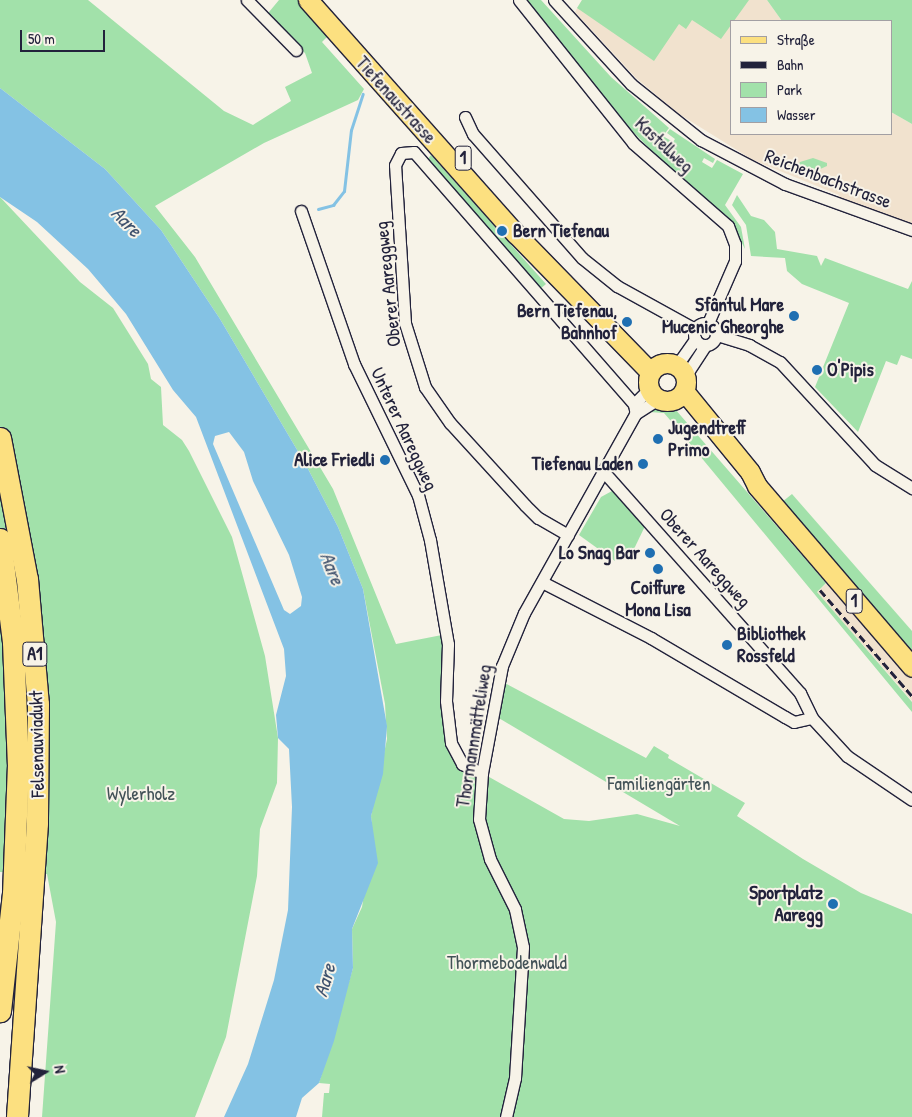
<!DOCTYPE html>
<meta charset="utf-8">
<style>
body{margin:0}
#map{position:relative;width:912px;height:1117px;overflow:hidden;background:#f7f3e8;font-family:"Patrick Hand",sans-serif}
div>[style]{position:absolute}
.built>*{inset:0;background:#f1e2ce}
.green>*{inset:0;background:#a2e1aa}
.water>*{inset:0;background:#84c2e4}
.stream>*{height:3px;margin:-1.5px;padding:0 1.5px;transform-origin:1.5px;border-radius:1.5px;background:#84c2e4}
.roads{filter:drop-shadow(1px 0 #22223b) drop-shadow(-1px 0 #22223b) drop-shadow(0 1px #22223b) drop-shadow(0 -1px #22223b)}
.street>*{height:11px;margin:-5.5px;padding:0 5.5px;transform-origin:5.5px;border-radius:5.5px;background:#f7f3e8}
.street>.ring{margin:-5.5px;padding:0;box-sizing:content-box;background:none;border:11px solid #f7f3e8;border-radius:50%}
.primary>*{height:19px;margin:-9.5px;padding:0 9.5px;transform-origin:9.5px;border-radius:9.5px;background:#fce080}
.primary>.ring{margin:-9.5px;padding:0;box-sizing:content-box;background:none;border:19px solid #fce080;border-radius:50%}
.highway>*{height:21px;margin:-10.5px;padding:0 10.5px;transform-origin:10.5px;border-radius:10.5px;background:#fce080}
.rail>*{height:3px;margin-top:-1.5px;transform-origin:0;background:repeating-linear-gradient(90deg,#22223b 0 8px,transparent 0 12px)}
.dots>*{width:14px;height:14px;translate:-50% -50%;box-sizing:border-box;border:2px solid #f7f3e8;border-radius:50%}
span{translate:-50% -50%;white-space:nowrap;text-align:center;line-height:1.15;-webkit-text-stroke:4px #f7f3e8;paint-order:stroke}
.shield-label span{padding:1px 4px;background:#f7f3e8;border:1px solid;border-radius:4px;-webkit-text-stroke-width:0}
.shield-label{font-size:18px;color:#22223b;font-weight:700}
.street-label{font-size:19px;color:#22223b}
.poi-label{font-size:19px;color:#22223b;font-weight:700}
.left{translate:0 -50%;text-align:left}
.right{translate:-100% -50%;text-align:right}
.park-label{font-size:19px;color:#425257}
.water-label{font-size:20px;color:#3f526e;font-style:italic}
.legend{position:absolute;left:730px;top:20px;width:162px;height:115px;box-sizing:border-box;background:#f7f3e8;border:1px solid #a29fa3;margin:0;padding:6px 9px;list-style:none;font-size:15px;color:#22223b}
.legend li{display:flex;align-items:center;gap:10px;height:25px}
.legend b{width:25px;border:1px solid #a29fa3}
.north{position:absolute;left:20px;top:1047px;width:50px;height:50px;-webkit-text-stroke:4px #f7f3e8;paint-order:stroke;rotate:80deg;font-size:14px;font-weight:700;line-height:20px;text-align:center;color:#22223b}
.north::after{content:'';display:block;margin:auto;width:18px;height:22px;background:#22223b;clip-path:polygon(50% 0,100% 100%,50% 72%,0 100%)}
.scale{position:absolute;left:20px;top:30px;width:85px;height:22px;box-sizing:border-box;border:2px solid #22223b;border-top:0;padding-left:6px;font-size:15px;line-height:18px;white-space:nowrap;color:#22223b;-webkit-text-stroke:4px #f7f3e8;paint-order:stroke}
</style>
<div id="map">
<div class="built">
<div style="clip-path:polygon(582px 0,767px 0,782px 21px,731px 21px,731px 134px,891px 134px,891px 112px,912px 124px,912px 230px,836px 203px,839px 195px,753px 160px,679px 114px,636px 78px,575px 12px)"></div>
<div style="clip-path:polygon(827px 583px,912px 680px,912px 701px,817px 592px)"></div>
</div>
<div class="green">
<div style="clip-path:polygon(0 0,88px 0,224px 111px,253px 125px,291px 101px,285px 87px,312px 73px,305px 53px,264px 18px,279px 0,300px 0,330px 34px,322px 42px,364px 89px,358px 100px,264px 143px,155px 206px,195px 257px,333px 489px,396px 644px,447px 634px,446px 701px,459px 760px,564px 819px,589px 821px,637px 814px,680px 826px,492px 714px,499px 680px,646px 758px,654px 746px,669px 755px,668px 758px,745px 803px,737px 816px,803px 859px,861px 893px,912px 914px,912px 1117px,322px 1117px,324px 1093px,329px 1093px,330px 1084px,319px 1083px,353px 968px,352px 929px,362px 907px,373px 838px,371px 816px,387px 739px,385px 704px,363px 589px,338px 527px,306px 465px,220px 319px,161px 230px,105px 169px,0 88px)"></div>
<div style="clip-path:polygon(526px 0,541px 0,611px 77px,669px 128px,663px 136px,673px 142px,675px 139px,667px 133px,670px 129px,715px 159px,713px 163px,704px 158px,702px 162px,712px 168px,717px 160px,743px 174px,725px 205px,741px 227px,745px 249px,729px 218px,668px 167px,614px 113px)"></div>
<div style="clip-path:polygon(582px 0,749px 0,721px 39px,692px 20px,686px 29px,679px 24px,654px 61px,577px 8px)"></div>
<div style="clip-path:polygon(767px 0,912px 0,912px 124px,891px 112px,891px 21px,782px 21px)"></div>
<div style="clip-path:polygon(431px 155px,546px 284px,540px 289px,427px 160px)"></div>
<div style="clip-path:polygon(813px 158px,827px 163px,827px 166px,811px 173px,796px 168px,800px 162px)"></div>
<div style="clip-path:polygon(737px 195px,751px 216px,764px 220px,775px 232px,777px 249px,817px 256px,821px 266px,825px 258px,908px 289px,912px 281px,912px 359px,901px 355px,897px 365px,886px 361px,858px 432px,815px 387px,849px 303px,802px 284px,787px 271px,785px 258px,751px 256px,746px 225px,732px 205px)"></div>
<div style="clip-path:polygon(0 197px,80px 282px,113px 308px,148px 364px,151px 379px,161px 387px,163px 425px,182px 440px,189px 451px,232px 537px,265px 656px,278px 738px,277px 783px,260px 829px,257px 876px,226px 1037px,195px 1117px,42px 1117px,56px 922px,47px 874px,0 872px)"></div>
<div style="clip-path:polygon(661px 405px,675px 409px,826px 583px,817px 592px,912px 702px,912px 712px,676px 427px,664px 413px,649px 412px)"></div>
<div style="clip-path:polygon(612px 491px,620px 494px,646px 524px,634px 549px,615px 561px,579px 535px,601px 497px)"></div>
<div style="clip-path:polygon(792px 494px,912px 631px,912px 651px,782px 502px)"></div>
</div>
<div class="water">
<div style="clip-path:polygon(evenodd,0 88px,105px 169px,161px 230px,220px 319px,306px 465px,338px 527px,363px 589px,387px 726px,383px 774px,371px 816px,378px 863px,352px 929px,353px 968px,334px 1041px,319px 1083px,302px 1098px,296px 1117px,224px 1117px,248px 1064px,274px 980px,288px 910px,292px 807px,289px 749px,278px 738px,276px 715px,286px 676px,284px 649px,196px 417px,173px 390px,126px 314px,88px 269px,37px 222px,0 197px,0 88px,229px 432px,244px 452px,253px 481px,289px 555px,302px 597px,301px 606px,290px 614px,284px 610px,213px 444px,215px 436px,229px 432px)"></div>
</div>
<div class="stream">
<div style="left:318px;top:209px;width:16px;rotate:-15deg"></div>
<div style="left:333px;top:205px;width:18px;rotate:-52deg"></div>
<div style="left:344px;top:191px;width:61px;rotate:-83.5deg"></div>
<div style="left:351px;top:130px;width:38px;rotate:-72deg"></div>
</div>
<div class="roads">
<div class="street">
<div style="left:247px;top:0;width:70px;rotate:45.6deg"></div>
<div style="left:519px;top:0;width:183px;rotate:51.4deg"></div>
<div style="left:633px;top:143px;width:126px;rotate:41.1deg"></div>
<div style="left:728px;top:226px;width:19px;rotate:69deg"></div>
<div style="left:735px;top:244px;width:17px;rotate:90deg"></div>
<div style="left:735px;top:261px;width:68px;rotate:113.5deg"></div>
<div style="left:554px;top:0;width:114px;rotate:47.5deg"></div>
<div style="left:631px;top:84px;width:90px;rotate:38.7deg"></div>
<div style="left:701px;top:140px;width:95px;rotate:27.6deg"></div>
<div style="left:785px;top:184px;width:135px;rotate:19.9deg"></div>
<div style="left:465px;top:117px;width:19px;rotate:65deg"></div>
<div style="left:473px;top:134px;width:165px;rotate:48.7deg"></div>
<div style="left:582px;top:258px;width:45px;rotate:38.7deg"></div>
<div style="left:617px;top:286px;width:89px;rotate:28.9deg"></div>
<div style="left:301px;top:211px;width:162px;rotate:70.9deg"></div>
<div style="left:354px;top:364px;width:146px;rotate:64deg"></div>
<div style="left:418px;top:495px;width:47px;rotate:75.1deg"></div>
<div style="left:430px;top:540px;width:106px;rotate:80.2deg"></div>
<div style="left:448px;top:644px;width:57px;rotate:92deg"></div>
<div style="left:446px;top:701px;width:42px;rotate:83.2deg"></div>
<div style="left:451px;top:743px;width:24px;rotate:62deg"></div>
<div style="left:462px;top:764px;width:22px;rotate:24deg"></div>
<div class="ring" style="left:694px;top:323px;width:11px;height:11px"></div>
<div style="left:717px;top:335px;width:34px;rotate:17deg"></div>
<div style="left:749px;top:345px;width:35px;rotate:29deg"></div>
<div style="left:780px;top:362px;width:140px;rotate:47.3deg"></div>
<div style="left:875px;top:465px;width:44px;rotate:31.9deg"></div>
<div style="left:677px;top:365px;width:32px;rotate:-55deg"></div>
<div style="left:686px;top:375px;width:35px;rotate:-57deg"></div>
<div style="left:635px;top:410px;width:6px;rotate:-99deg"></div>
<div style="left:634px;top:404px;width:21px;rotate:-45deg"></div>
<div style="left:603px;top:471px;width:297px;rotate:48.4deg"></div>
<div style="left:800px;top:693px;width:28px;rotate:64deg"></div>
<div style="left:812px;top:718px;width:52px;rotate:47.4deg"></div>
<div style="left:847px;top:756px;width:78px;rotate:34.1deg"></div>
<div style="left:568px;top:535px;width:34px;rotate:-150deg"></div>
<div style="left:538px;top:518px;width:18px;rotate:-135deg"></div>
<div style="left:525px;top:505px;width:111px;rotate:-132.4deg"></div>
<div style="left:450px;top:423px;width:44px;rotate:-124.8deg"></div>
<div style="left:425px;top:387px;width:67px;rotate:-107.4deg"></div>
<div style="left:405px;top:323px;width:158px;rotate:-93.6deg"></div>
<div style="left:395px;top:165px;width:13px;rotate:-63deg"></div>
<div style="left:401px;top:153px;width:13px;rotate:-4deg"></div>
<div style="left:414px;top:152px;width:335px;rotate:48.9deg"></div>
<div style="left:542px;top:582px;width:123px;rotate:27.2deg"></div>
<div style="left:651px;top:638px;width:156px;rotate:30.5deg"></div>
<div style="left:785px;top:717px;width:10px;rotate:29deg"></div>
<div style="left:794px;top:722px;width:18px;rotate:-13deg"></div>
<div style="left:506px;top:1117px;width:40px;rotate:-77deg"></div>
<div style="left:515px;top:1078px;width:131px;rotate:-86.5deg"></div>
<div style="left:523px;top:947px;width:39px;rotate:-102deg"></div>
<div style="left:515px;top:909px;width:56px;rotate:-116.6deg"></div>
<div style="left:490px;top:859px;width:41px;rotate:-105.4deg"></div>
<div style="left:479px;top:819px;width:46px;rotate:-86.3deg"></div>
<div style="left:482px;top:773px;width:109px;rotate:-79.4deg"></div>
<div style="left:502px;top:666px;width:57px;rotate:-67.5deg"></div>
<div style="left:524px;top:613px;width:228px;rotate:-60.8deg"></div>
<div style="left:635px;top:414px;width:27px;rotate:-33deg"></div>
</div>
<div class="primary">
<div style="left:308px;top:0;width:313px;rotate:48.4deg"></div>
<div style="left:516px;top:234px;width:192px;rotate:45.8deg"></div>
<div class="ring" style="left:648px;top:363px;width:19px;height:19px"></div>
<div style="left:684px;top:391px;width:104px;rotate:50.8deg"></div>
<div style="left:750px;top:472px;width:16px;rotate:63deg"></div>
<div style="left:757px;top:486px;width:238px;rotate:49.4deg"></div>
</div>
<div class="highway">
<div style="left:0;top:438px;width:144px;rotate:79.2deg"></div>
<div style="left:27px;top:579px;width:125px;rotate:85deg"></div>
<div style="left:38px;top:704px;width:119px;rotate:90.5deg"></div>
<div style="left:37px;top:823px;width:295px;rotate:93.9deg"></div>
<div style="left:0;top:539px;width:104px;rotate:82.8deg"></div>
<div style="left:13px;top:642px;width:122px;rotate:87.7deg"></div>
<div style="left:18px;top:764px;width:129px;rotate:92.2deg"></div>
<div style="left:13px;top:893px;width:119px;rotate:96.3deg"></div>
</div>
</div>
<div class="rail">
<div style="left:820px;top:590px;width:140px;rotate:49deg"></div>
</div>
<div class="dots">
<div style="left:502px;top:231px;background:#1f6fb2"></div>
<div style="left:794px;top:316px;background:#1f6fb2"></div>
<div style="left:627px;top:322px;background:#1f6fb2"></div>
<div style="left:817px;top:370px;background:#1f6fb2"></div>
<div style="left:658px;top:439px;background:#1f6fb2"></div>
<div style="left:385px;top:460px;background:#1f6fb2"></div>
<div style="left:643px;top:464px;background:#1f6fb2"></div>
<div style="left:650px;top:553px;background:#1f6fb2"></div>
<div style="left:658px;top:569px;background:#1f6fb2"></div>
<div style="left:727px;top:645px;background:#1f6fb2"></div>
<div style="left:833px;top:904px;background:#1f6fb2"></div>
</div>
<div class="shield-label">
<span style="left:463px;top:158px">1</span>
<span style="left:854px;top:601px">1</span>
<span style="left:35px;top:654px">A1</span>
</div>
<div class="street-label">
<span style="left:396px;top:100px;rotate:48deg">Tiefenaustrasse</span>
<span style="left:664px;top:145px;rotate:43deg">Kastellweg</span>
<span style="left:828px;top:179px;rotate:21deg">Reichenbachstrasse</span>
<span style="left:388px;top:284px;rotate:-96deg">Oberer Aareggweg</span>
<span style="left:404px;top:429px;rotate:65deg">Unterer Aareggweg</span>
<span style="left:705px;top:558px;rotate:48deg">Oberer Aareggweg</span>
<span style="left:474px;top:736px;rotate:-81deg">Thormannmätteliweg</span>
<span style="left:37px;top:744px;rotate:-91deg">Felsenauviadukt</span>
</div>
<div class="poi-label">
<span class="left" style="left:513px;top:231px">Bern Tiefenau</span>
<span class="right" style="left:784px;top:316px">Sfântul Mare<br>Mucenic Gheorghe</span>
<span class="right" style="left:617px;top:322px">Bern Tiefenau,<br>Bahnhof</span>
<span class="left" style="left:827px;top:370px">O'Pipis</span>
<span class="left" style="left:668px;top:439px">Jugendtreff<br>Primo</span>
<span class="right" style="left:375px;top:460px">Alice Friedli</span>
<span class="right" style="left:633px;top:464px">Tiefenau Laden</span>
<span class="right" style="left:640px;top:553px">Lo Snag Bar</span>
<span style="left:658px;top:599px">Coiffure<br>Mona Lisa</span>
<span class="left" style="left:737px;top:645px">Bibliothek<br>Rossfeld</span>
<span class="right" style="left:823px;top:904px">Sportplatz<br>Aaregg</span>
</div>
<div class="park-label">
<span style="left:659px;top:784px">Familiengärten</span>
<span style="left:141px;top:794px">Wylerholz</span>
<span style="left:507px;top:963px">Thormebodenwald</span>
</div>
<div class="water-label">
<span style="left:127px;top:221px;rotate:45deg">Aare</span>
<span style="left:333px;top:568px;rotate:68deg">Aare</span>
<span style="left:324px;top:980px;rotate:-74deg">Aare</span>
</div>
<ul class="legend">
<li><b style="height:6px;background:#fce080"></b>Straße</li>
<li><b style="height:6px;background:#22223b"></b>Bahn</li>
<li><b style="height:14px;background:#a2e1aa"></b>Park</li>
<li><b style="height:14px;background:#84c2e4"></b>Wasser</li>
</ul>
<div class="north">N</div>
<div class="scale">50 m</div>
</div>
